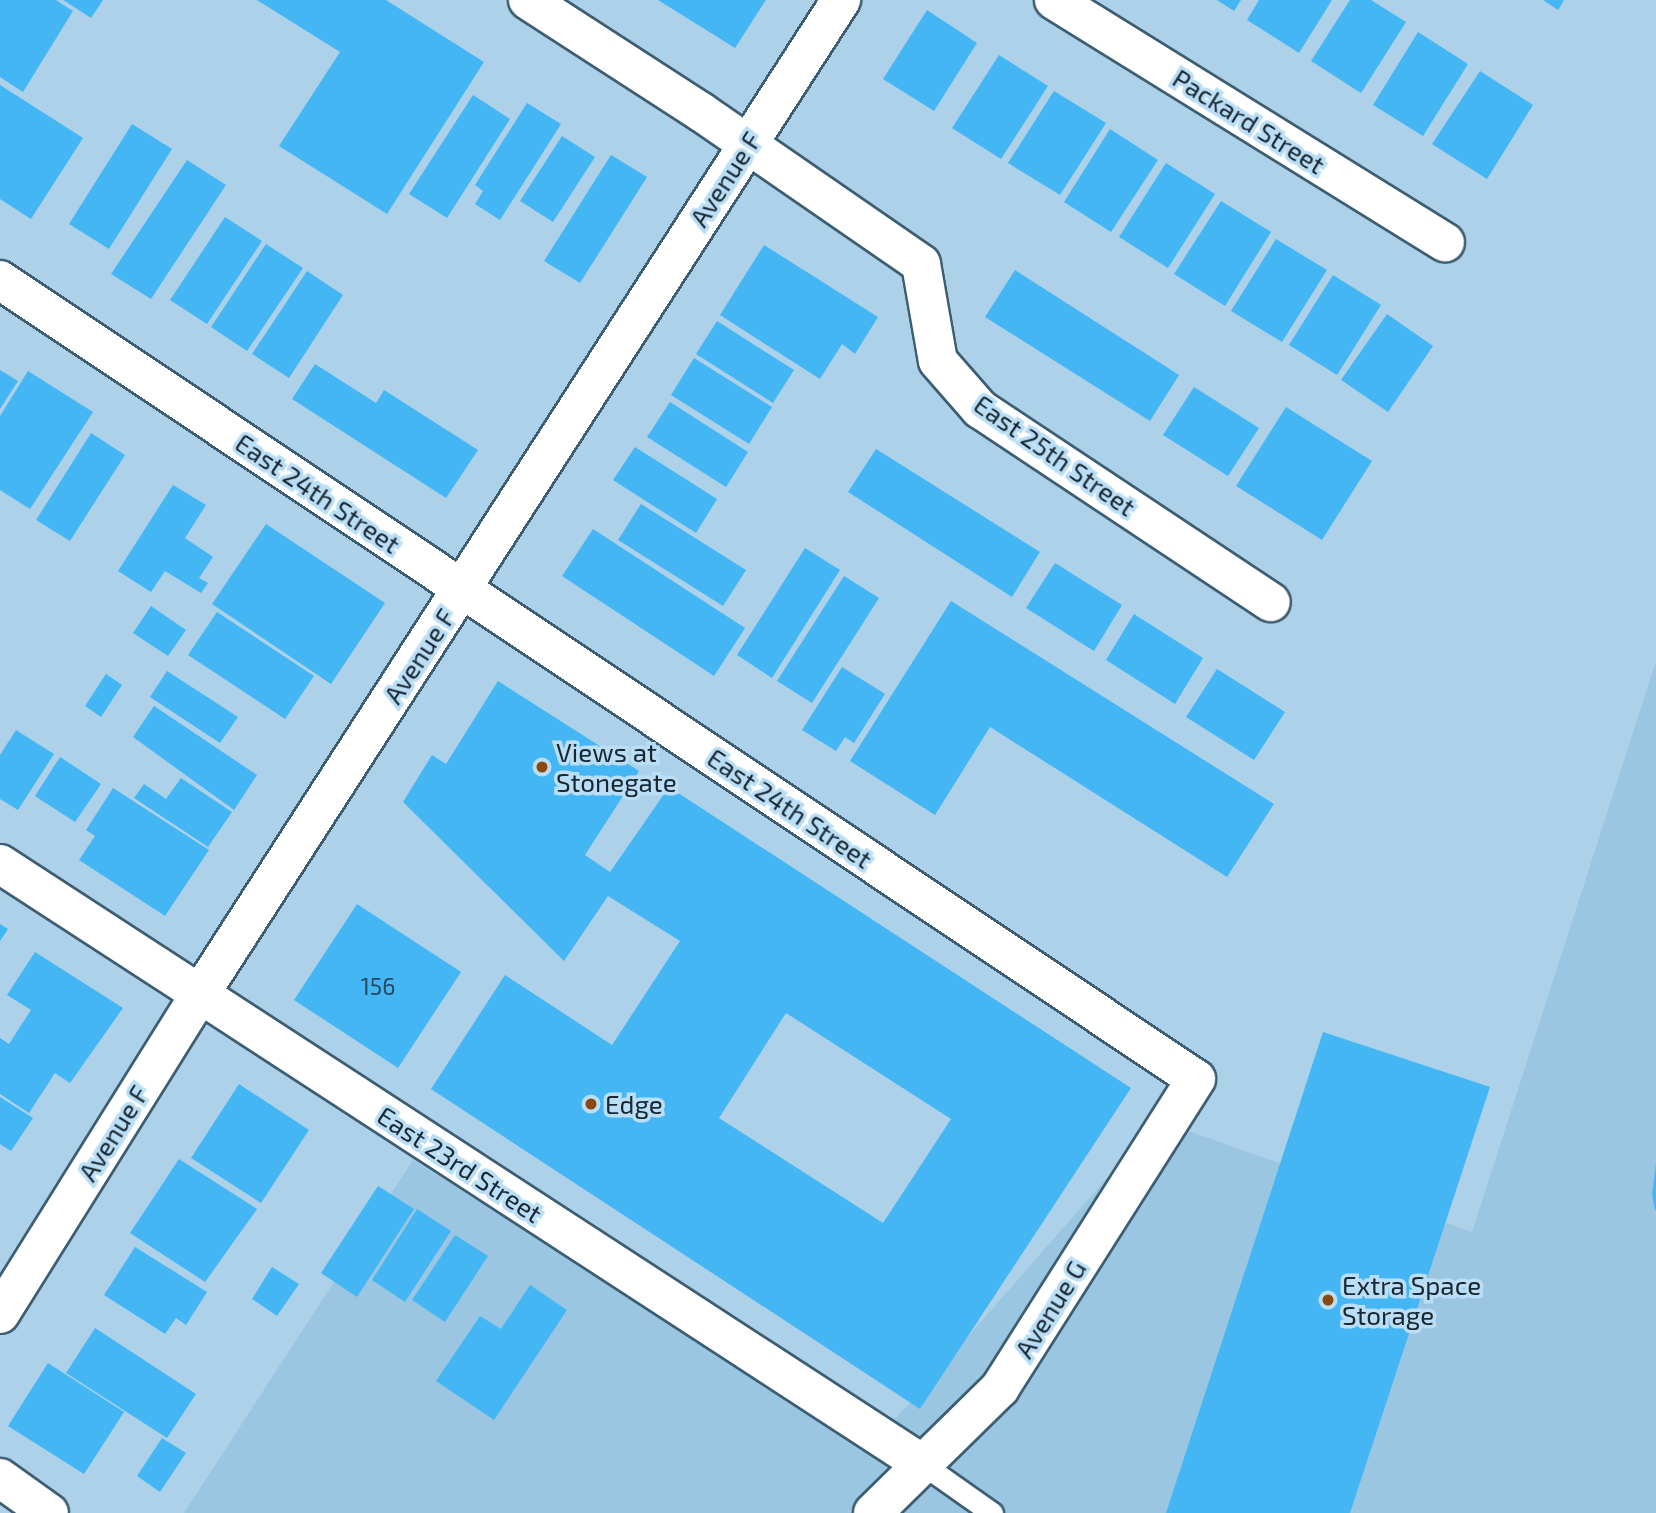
<!DOCTYPE html>
<style>
body{margin:0}
#map{position:relative;width:1656px;height:1513px;overflow:hidden;background:#add1e8;font-family:"Exo 2",sans-serif}
div>[style]{position:absolute}
.built>*{inset:0;background:#9bc6e2}
.building>*{inset:0;background:#45b6f4}
.roads{filter:drop-shadow(2px 0 #3d5e72) drop-shadow(-2px 0 #3d5e72) drop-shadow(0 2px #3d5e72) drop-shadow(0 -2px #3d5e72)}
.service>*{height:21px;margin:-10.5px;padding:0 10.5px;transform-origin:10.5px;border-radius:10.5px;background:#fff}
.minor>*{height:38px;margin:-19px;padding:0 19px;transform-origin:19px;border-radius:19px;background:#fff}
.dots>*{width:19px;height:19px;translate:-50% -50%;box-sizing:border-box;border:4px solid #badef6;border-radius:50%}
span{translate:-50% -50%;white-space:nowrap;text-align:center;line-height:1.15;-webkit-text-stroke:7px #badef6;paint-order:stroke}
.number-label{font-size:23px;color:#244b61}
.number-label span{-webkit-text-stroke-width:0}
.street-label{font-size:26px;color:#192730}
.poi-label{font-size:26px;color:#192730}
.left{translate:0 -50%;text-align:left}
</style>
<div id="map">
<div class="built">
<div style="clip-path:polygon(1656px 661px,1656px 1513px,184px 1513px,413px 1160px,869px 1449px,1158px 1120px,1472px 1232px)"></div>
</div>
<div class="building">
<div style="clip-path:polygon(0 0,56px 0,73px 11px,23px 92px,0 77px)"></div>
<div style="clip-path:polygon(63px 0,103px 0,91px 18px)"></div>
<div style="clip-path:polygon(257px 0,386px 0,484px 62px,387px 214px,279px 146px,340px 52px)"></div>
<div style="clip-path:polygon(658px 0,766px 0,735px 48px)"></div>
<div style="clip-path:polygon(1217px 0,1241px 0,1234px 11px)"></div>
<div style="clip-path:polygon(1259px 0,1332px 0,1299px 53px,1247px 20px)"></div>
<div style="clip-path:polygon(1350px 0,1371px 0,1406px 22px,1361px 93px,1311px 61px)"></div>
<div style="clip-path:polygon(1543px 0,1564px 0,1558px 10px)"></div>
<div style="clip-path:polygon(927px 10px,977px 43px,934px 111px,883px 79px)"></div>
<div style="clip-path:polygon(1418px 32px,1468px 64px,1423px 136px,1373px 105px)"></div>
<div style="clip-path:polygon(999px 55px,1048px 86px,1001px 159px,952px 128px)"></div>
<div style="clip-path:polygon(1480px 71px,1533px 105px,1487px 179px,1432px 144px)"></div>
<div style="clip-path:polygon(0 85px,83px 138px,31px 219px,0 199px)"></div>
<div style="clip-path:polygon(1054px 91px,1106px 123px,1060px 195px,1008px 163px)"></div>
<div style="clip-path:polygon(473px 95px,510px 119px,447px 218px,409px 194px)"></div>
<div style="clip-path:polygon(527px 103px,561px 124px,500px 220px,475px 204px,483px 191px,475px 185px)"></div>
<div style="clip-path:polygon(132px 124px,172px 149px,109px 249px,69px 224px)"></div>
<div style="clip-path:polygon(1110px 129px,1158px 160px,1111px 232px,1064px 202px)"></div>
<div style="clip-path:polygon(562px 136px,595px 157px,553px 222px,520px 201px)"></div>
<div style="clip-path:polygon(611px 155px,647px 177px,580px 283px,544px 261px)"></div>
<div style="clip-path:polygon(187px 160px,226px 185px,151px 299px,111px 274px)"></div>
<div style="clip-path:polygon(1166px 163px,1215px 194px,1168px 268px,1119px 237px)"></div>
<div style="clip-path:polygon(1221px 201px,1271px 232px,1225px 306px,1174px 274px)"></div>
<div style="clip-path:polygon(225px 217px,262px 241px,207px 324px,170px 300px)"></div>
<div style="clip-path:polygon(1276px 239px,1327px 270px,1282px 342px,1231px 311px)"></div>
<div style="clip-path:polygon(266px 244px,303px 268px,247px 351px,211px 327px)"></div>
<div style="clip-path:polygon(764px 245px,878px 317px,855px 354px,842px 344px,820px 379px,720px 315px)"></div>
<div style="clip-path:polygon(1015px 270px,1179px 375px,1150px 421px,985px 317px)"></div>
<div style="clip-path:polygon(307px 271px,343px 295px,289px 378px,252px 354px)"></div>
<div style="clip-path:polygon(1333px 275px,1381px 305px,1337px 375px,1289px 345px)"></div>
<div style="clip-path:polygon(1387px 314px,1433px 346px,1388px 412px,1341px 380px)"></div>
<div style="clip-path:polygon(717px 321px,794px 370px,773px 403px,696px 354px)"></div>
<div style="clip-path:polygon(694px 358px,772px 407px,749px 444px,671px 395px)"></div>
<div style="clip-path:polygon(315px 364px,376px 403px,384px 390px,478px 450px,446px 498px,292px 399px)"></div>
<div style="clip-path:polygon(0 370px,18px 381px,0 409px)"></div>
<div style="clip-path:polygon(28px 371px,93px 412px,30px 509px,0 490px,0 416px)"></div>
<div style="clip-path:polygon(1194px 387px,1259px 428px,1228px 476px,1163px 435px)"></div>
<div style="clip-path:polygon(670px 402px,748px 452px,726px 487px,647px 437px)"></div>
<div style="clip-path:polygon(1286px 407px,1372px 461px,1322px 540px,1236px 486px)"></div>
<div style="clip-path:polygon(91px 433px,125px 455px,70px 541px,36px 520px)"></div>
<div style="clip-path:polygon(635px 447px,717px 499px,696px 533px,613px 480px)"></div>
<div style="clip-path:polygon(876px 449px,1040px 552px,1012px 597px,848px 492px)"></div>
<div style="clip-path:polygon(173px 485px,206px 505px,185px 538px,213px 557px,199px 578px,208px 583px,201px 593px,165px 571px,151px 592px,118px 571px)"></div>
<div style="clip-path:polygon(641px 504px,746px 570px,723px 606px,618px 540px)"></div>
<div style="clip-path:polygon(266px 524px,385px 603px,331px 684px,212px 604px)"></div>
<div style="clip-path:polygon(593px 529px,745px 628px,714px 676px,562px 576px)"></div>
<div style="clip-path:polygon(805px 548px,840px 570px,772px 678px,737px 655px)"></div>
<div style="clip-path:polygon(1055px 563px,1122px 605px,1094px 651px,1026px 608px)"></div>
<div style="clip-path:polygon(844px 576px,879px 598px,812px 703px,777px 681px)"></div>
<div style="clip-path:polygon(951px 601px,1274px 804px,1227px 877px,990px 727px,935px 815px,850px 761px)"></div>
<div style="clip-path:polygon(151px 606px,186px 630px,168px 656px,133px 633px)"></div>
<div style="clip-path:polygon(217px 612px,314px 676px,285px 719px,188px 655px)"></div>
<div style="clip-path:polygon(1134px 614px,1203px 658px,1175px 704px,1106px 660px)"></div>
<div style="clip-path:polygon(842px 667px,885px 694px,854px 743px,845px 737px,836px 751px,802px 730px)"></div>
<div style="clip-path:polygon(1217px 669px,1285px 712px,1254px 760px,1186px 717px)"></div>
<div style="clip-path:polygon(167px 671px,238px 717px,220px 743px,150px 697px)"></div>
<div style="clip-path:polygon(106px 674px,122px 685px,101px 717px,85px 706px)"></div>
<div style="clip-path:polygon(evenodd,498px 681px,639px 771px,585px 855px,610px 872px,669px 787px,1131px 1088px,920px 1409px,431px 1089px,505px 975px,612px 1045px,680px 941px,608px 896px,564px 961px,403px 802px,432px 755px,446px 764px,498px 681px,786px 1013px,951px 1119px,883px 1223px,719px 1118px,786px 1013px)"></div>
<div style="clip-path:polygon(154px 706px,257px 775px,234px 810px,133px 737px)"></div>
<div style="clip-path:polygon(16px 730px,54px 754px,18px 810px,0 799px,0 755px)"></div>
<div style="clip-path:polygon(60px 757px,101px 784px,75px 822px,35px 796px)"></div>
<div style="clip-path:polygon(181px 778px,232px 812px,208px 847px,134px 798px,144px 784px,166px 799px)"></div>
<div style="clip-path:polygon(113px 788px,209px 850px,165px 916px,79px 860px,95px 836px,86px 830px)"></div>
<div style="clip-path:polygon(357px 904px,461px 972px,398px 1068px,294px 1000px)"></div>
<div style="clip-path:polygon(0 924px,8px 929px,0 941px)"></div>
<div style="clip-path:polygon(35px 952px,123px 1008px,70px 1083px,55px 1073px,29px 1113px,0 1094px,0 1038px,9px 1044px,31px 1010px,7px 995px)"></div>
<div style="clip-path:polygon(1323px 1032px,1490px 1087px,1350px 1513px,1166px 1513px)"></div>
<div style="clip-path:polygon(239px 1084px,309px 1130px,261px 1203px,191px 1158px)"></div>
<div style="clip-path:polygon(0 1097px,33px 1118px,11px 1151px,0 1144px)"></div>
<div style="clip-path:polygon(179px 1159px,257px 1209px,205px 1282px,130px 1233px)"></div>
<div style="clip-path:polygon(1656px 1163px,1656px 1210px,1655px 1210px,1652px 1195px)"></div>
<div style="clip-path:polygon(378px 1186px,414px 1209px,357px 1297px,321px 1273px)"></div>
<div style="clip-path:polygon(417px 1209px,451px 1231px,405px 1302px,372px 1280px)"></div>
<div style="clip-path:polygon(455px 1235px,488px 1256px,445px 1322px,412px 1300px)"></div>
<div style="clip-path:polygon(135px 1247px,207px 1292px,186px 1325px,176px 1318px,165px 1334px,104px 1295px)"></div>
<div style="clip-path:polygon(272px 1267px,299px 1284px,277px 1316px,252px 1299px)"></div>
<div style="clip-path:polygon(530px 1285px,567px 1310px,494px 1420px,436px 1381px,480px 1316px,501px 1329px)"></div>
<div style="clip-path:polygon(95px 1328px,196px 1394px,167px 1438px,66px 1373px)"></div>
<div style="clip-path:polygon(48px 1363px,124px 1412px,84px 1474px,8px 1426px)"></div>
<div style="clip-path:polygon(162px 1438px,186px 1453px,160px 1492px,137px 1476px)"></div>
</div>
<div class="roads">
<div class="service">
<div style="left:921px;top:1463px;width:87px;rotate:35.2deg"></div>
</div>
<div class="minor">
<div style="left:528px;top:0;width:206px;rotate:32.9deg"></div>
<div style="left:701px;top:112px;width:267px;rotate:34.6deg"></div>
<div style="left:921px;top:264px;width:98px;rotate:80.1deg"></div>
<div style="left:938px;top:361px;width:64px;rotate:48.8deg"></div>
<div style="left:980px;top:409px;width:349px;rotate:33.6deg"></div>
<div style="left:1054px;top:0;width:460px;rotate:31.8deg"></div>
<div style="left:0;top:280px;width:1438px;rotate:33.75deg"></div>
<div style="left:1196px;top:1079px;width:366px;rotate:122.4deg"></div>
<div style="left:1000px;top:1388px;width:178px;rotate:135.5deg"></div>
<div style="left:0;top:864px;width:1099px;rotate:33.04deg"></div>
<div style="left:0;top:1314px;width:377px;rotate:-58deg"></div>
<div style="left:200px;top:994px;width:1183px;rotate:-57.18deg"></div>
<div style="left:0;top:1478px;width:60px;rotate:35.5deg"></div>
</div>
</div>
<div class="dots">
<div style="left:542px;top:767px;background:#894a10"></div>
<div style="left:591px;top:1104px;background:#894a10"></div>
<div style="left:1328px;top:1300px;background:#894a10"></div>
</div>
<div class="number-label">
<span style="left:378px;top:986px">156</span>
</div>
<div class="street-label">
<span style="left:1249px;top:121px;rotate:32deg">Packard Street</span>
<span style="left:725px;top:179px;rotate:-57deg">Avenue F</span>
<span style="left:1055px;top:455px;rotate:35deg">East 25th Street</span>
<span style="left:318px;top:493px;rotate:34deg">East 24th Street</span>
<span style="left:419px;top:656px;rotate:-57deg">Avenue F</span>
<span style="left:790px;top:808px;rotate:34deg">East 24th Street</span>
<span style="left:113px;top:1133px;rotate:-58deg">Avenue F</span>
<span style="left:460px;top:1164px;rotate:33deg">East 23rd Street</span>
<span style="left:1050px;top:1309px;rotate:-58deg">Avenue G</span>
</div>
<div class="poi-label">
<span class="left" style="left:556px;top:767px">Views at<br>Stonegate</span>
<span class="left" style="left:605px;top:1104px">Edge</span>
<span class="left" style="left:1342px;top:1300px">Extra Space<br>Storage</span>
</div>
</div>
